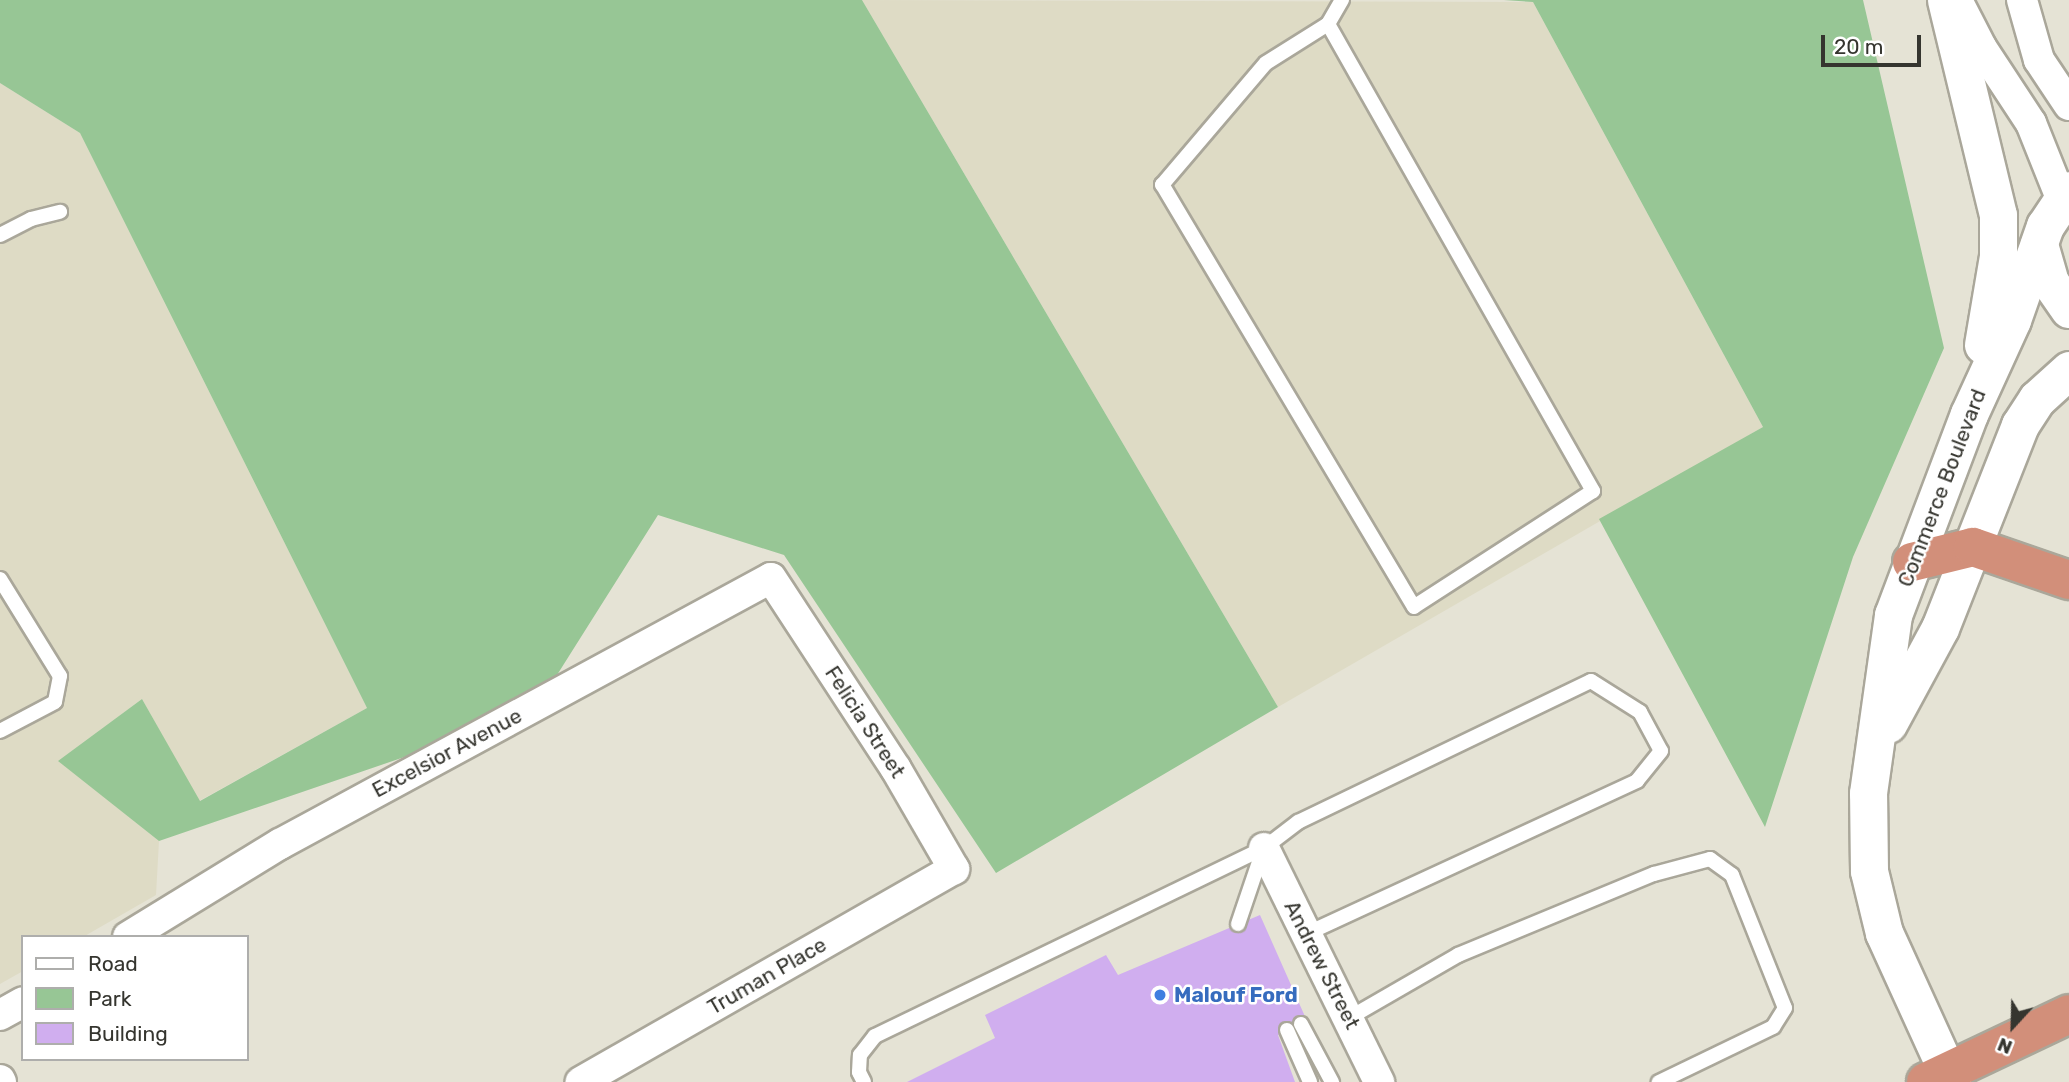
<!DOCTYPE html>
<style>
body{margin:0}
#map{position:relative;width:2069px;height:1082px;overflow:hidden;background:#e5e3d5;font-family:Rubik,sans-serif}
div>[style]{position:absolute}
.built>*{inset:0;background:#dedbc5}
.green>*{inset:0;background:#97c695}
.building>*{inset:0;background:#d0aeef}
.roads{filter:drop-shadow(2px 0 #aaa79a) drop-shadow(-2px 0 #aaa79a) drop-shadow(0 2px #aaa79a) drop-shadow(0 -2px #aaa79a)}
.service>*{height:14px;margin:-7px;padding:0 7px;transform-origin:7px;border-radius:7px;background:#fff}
.minor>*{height:30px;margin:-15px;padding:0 15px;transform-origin:15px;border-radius:15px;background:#fff}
.tertiary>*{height:37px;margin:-18.5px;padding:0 18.5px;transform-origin:18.5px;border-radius:18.5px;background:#fff}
.trunk>*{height:38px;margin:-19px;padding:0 19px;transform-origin:19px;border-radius:19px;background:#d28f7a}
.dots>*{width:19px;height:19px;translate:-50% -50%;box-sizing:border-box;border:4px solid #fff;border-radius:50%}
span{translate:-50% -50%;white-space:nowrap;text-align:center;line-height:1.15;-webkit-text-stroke:5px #fff;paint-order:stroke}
.street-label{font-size:21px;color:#35352f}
.shop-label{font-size:21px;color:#366cbe;font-weight:700}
.left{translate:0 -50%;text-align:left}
.legend{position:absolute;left:21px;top:935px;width:228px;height:126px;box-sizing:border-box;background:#fff;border:2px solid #aeaeac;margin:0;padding:9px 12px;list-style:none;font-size:21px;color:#35352f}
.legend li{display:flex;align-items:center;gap:14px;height:35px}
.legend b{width:35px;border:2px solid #aeaeac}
.north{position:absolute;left:1978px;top:991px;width:70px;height:70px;-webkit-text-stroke:5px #fff;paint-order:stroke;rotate:202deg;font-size:19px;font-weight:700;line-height:28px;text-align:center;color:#35352f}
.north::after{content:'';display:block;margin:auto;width:24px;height:32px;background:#35352f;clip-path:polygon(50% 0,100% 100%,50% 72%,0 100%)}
.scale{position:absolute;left:1821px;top:35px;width:100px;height:32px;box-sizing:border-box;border:4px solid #35352f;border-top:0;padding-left:9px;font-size:21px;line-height:24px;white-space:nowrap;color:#35352f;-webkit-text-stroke:5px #fff;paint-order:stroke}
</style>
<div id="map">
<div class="built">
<div style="clip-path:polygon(862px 0,1533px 2px,1763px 427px,1278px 707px)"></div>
<div style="clip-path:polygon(0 83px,80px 133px,367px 708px,199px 801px,142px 699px,59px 761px,159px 841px,156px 895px,83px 937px,23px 937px,23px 971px,0 984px)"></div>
</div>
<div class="green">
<div style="clip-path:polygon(0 0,862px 0,1278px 707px,996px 873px,784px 555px,658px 515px,533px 713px,159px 841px,58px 761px,142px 699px,200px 801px,367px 708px,80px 133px,0 83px)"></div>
<div style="clip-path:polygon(1504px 0,1863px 0,1944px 348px,1853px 557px,1765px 827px,1599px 519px,1763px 427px,1533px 2px)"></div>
</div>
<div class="building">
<div style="clip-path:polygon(1260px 915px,1307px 1021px,1278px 1035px,1295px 1082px,907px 1082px,995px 1038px,985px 1015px,1106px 955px,1118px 975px)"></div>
</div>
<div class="roads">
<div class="service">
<div style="left:1328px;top:24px;width:537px;rotate:60.43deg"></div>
<div style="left:1593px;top:491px;width:213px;rotate:147.1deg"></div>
<div style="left:1414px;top:607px;width:492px;rotate:-120.8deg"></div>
<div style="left:1162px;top:185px;width:160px;rotate:-49.6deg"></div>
<div style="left:1266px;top:63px;width:73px;rotate:-32.2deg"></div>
<div style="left:1328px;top:24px;width:28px;rotate:-60deg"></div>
<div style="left:0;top:235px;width:35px;rotate:-27deg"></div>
<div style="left:31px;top:219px;width:30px;rotate:-14deg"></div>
<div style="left:0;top:579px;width:114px;rotate:58.3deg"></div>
<div style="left:60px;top:676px;width:26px;rotate:101deg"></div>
<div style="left:55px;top:702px;width:62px;rotate:152.2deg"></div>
<div style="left:1238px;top:924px;width:78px;rotate:-71.3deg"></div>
<div style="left:1349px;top:1018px;width:126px;rotate:-30deg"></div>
<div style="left:1458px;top:955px;width:212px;rotate:-22.5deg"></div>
<div style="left:1654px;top:874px;width:58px;rotate:-15deg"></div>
<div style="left:1710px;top:859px;width:27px;rotate:36deg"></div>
<div style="left:1732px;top:875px;width:143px;rotate:68.3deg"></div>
<div style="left:1785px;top:1008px;width:22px;rotate:122deg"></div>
<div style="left:1773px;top:1027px;width:127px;rotate:154.2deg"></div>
<div style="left:1301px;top:1024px;width:66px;rotate:61.9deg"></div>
<div style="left:1287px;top:1030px;width:57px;rotate:66.1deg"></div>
<div style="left:864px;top:1082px;width:11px;rotate:-117deg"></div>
<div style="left:859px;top:1072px;width:17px;rotate:-87deg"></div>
<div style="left:860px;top:1055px;width:24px;rotate:-52deg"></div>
<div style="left:875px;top:1036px;width:432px;rotate:-25.8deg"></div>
<div style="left:1264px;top:848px;width:43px;rotate:-37.4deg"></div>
<div style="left:1298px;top:822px;width:325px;rotate:-25.7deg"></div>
<div style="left:1591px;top:681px;width:58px;rotate:32.3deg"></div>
<div style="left:1640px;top:712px;width:44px;rotate:61.7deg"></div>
<div style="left:1661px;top:751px;width:38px;rotate:129deg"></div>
<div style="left:1637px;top:781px;width:365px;rotate:155.2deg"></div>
</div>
<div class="minor">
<div style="left:1957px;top:0;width:53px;rotate:62.9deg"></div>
<div style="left:1981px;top:47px;width:91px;rotate:56.7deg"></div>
<div style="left:2031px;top:123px;width:81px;rotate:68.2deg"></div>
<div style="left:2022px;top:0;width:62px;rotate:74.2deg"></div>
<div style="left:2039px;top:60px;width:54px;rotate:56.3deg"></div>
<div style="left:1264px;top:848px;width:261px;rotate:63.8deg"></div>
<div style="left:128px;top:937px;width:178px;rotate:-31.5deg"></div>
<div style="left:280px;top:844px;width:558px;rotate:-28.45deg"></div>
<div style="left:771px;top:578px;width:228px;rotate:56.8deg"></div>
<div style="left:896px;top:769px;width:116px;rotate:59.9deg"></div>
<div style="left:954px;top:869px;width:430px;rotate:150.3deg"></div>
<div style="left:0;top:1015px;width:26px;rotate:-29deg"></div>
<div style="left:0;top:1080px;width:2px;rotate:63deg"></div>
</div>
<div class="tertiary">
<div style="left:1946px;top:0;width:221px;rotate:76.4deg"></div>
<div style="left:1998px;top:215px;width:41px;rotate:90deg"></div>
<div style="left:1998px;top:256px;width:90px;rotate:99.6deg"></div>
<div style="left:2039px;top:244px;width:40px;rotate:74deg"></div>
<div style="left:2050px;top:282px;width:33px;rotate:55deg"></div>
<div style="left:1888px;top:724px;width:109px;rotate:-61.6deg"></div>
<div style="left:1940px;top:628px;width:218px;rotate:-68.5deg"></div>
<div style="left:2020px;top:425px;width:31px;rotate:-57deg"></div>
<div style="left:2037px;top:399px;width:43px;rotate:-42.2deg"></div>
<div style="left:1952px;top:1082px;width:164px;rotate:-114.5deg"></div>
<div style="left:1884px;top:933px;width:64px;rotate:-103.6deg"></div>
<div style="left:1869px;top:871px;width:78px;rotate:-90.7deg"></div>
<div style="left:1868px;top:793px;width:180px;rotate:-82deg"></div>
<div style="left:1893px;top:615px;width:215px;rotate:-69.3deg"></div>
<div style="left:1969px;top:414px;width:103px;rotate:-65.4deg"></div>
<div style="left:2012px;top:320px;width:100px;rotate:-70.7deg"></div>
<div style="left:2045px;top:226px;width:43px;rotate:-56.3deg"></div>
</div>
<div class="trunk">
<div style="left:1912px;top:562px;width:63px;rotate:-13.8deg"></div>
<div style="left:1973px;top:547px;width:102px;rotate:19deg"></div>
<div style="left:1926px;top:1082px;width:158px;rotate:-25.4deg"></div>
</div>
</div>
<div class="dots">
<div style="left:1160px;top:995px;background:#3f7fe0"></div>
</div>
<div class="street-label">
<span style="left:1942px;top:488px;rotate:-69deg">Commerce Boulevard</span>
<span style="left:865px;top:722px;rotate:57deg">Felicia Street</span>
<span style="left:447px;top:753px;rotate:-28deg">Excelsior Avenue</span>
<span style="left:1322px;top:965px;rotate:63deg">Andrew Street</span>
<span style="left:767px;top:976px;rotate:-30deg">Truman Place</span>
</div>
<div class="shop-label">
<span class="left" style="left:1174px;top:995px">Malouf Ford</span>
</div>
<ul class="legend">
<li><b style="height:9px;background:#fff"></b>Road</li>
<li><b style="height:19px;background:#97c695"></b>Park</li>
<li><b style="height:19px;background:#d0aeef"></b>Building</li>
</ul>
<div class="north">N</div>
<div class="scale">20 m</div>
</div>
